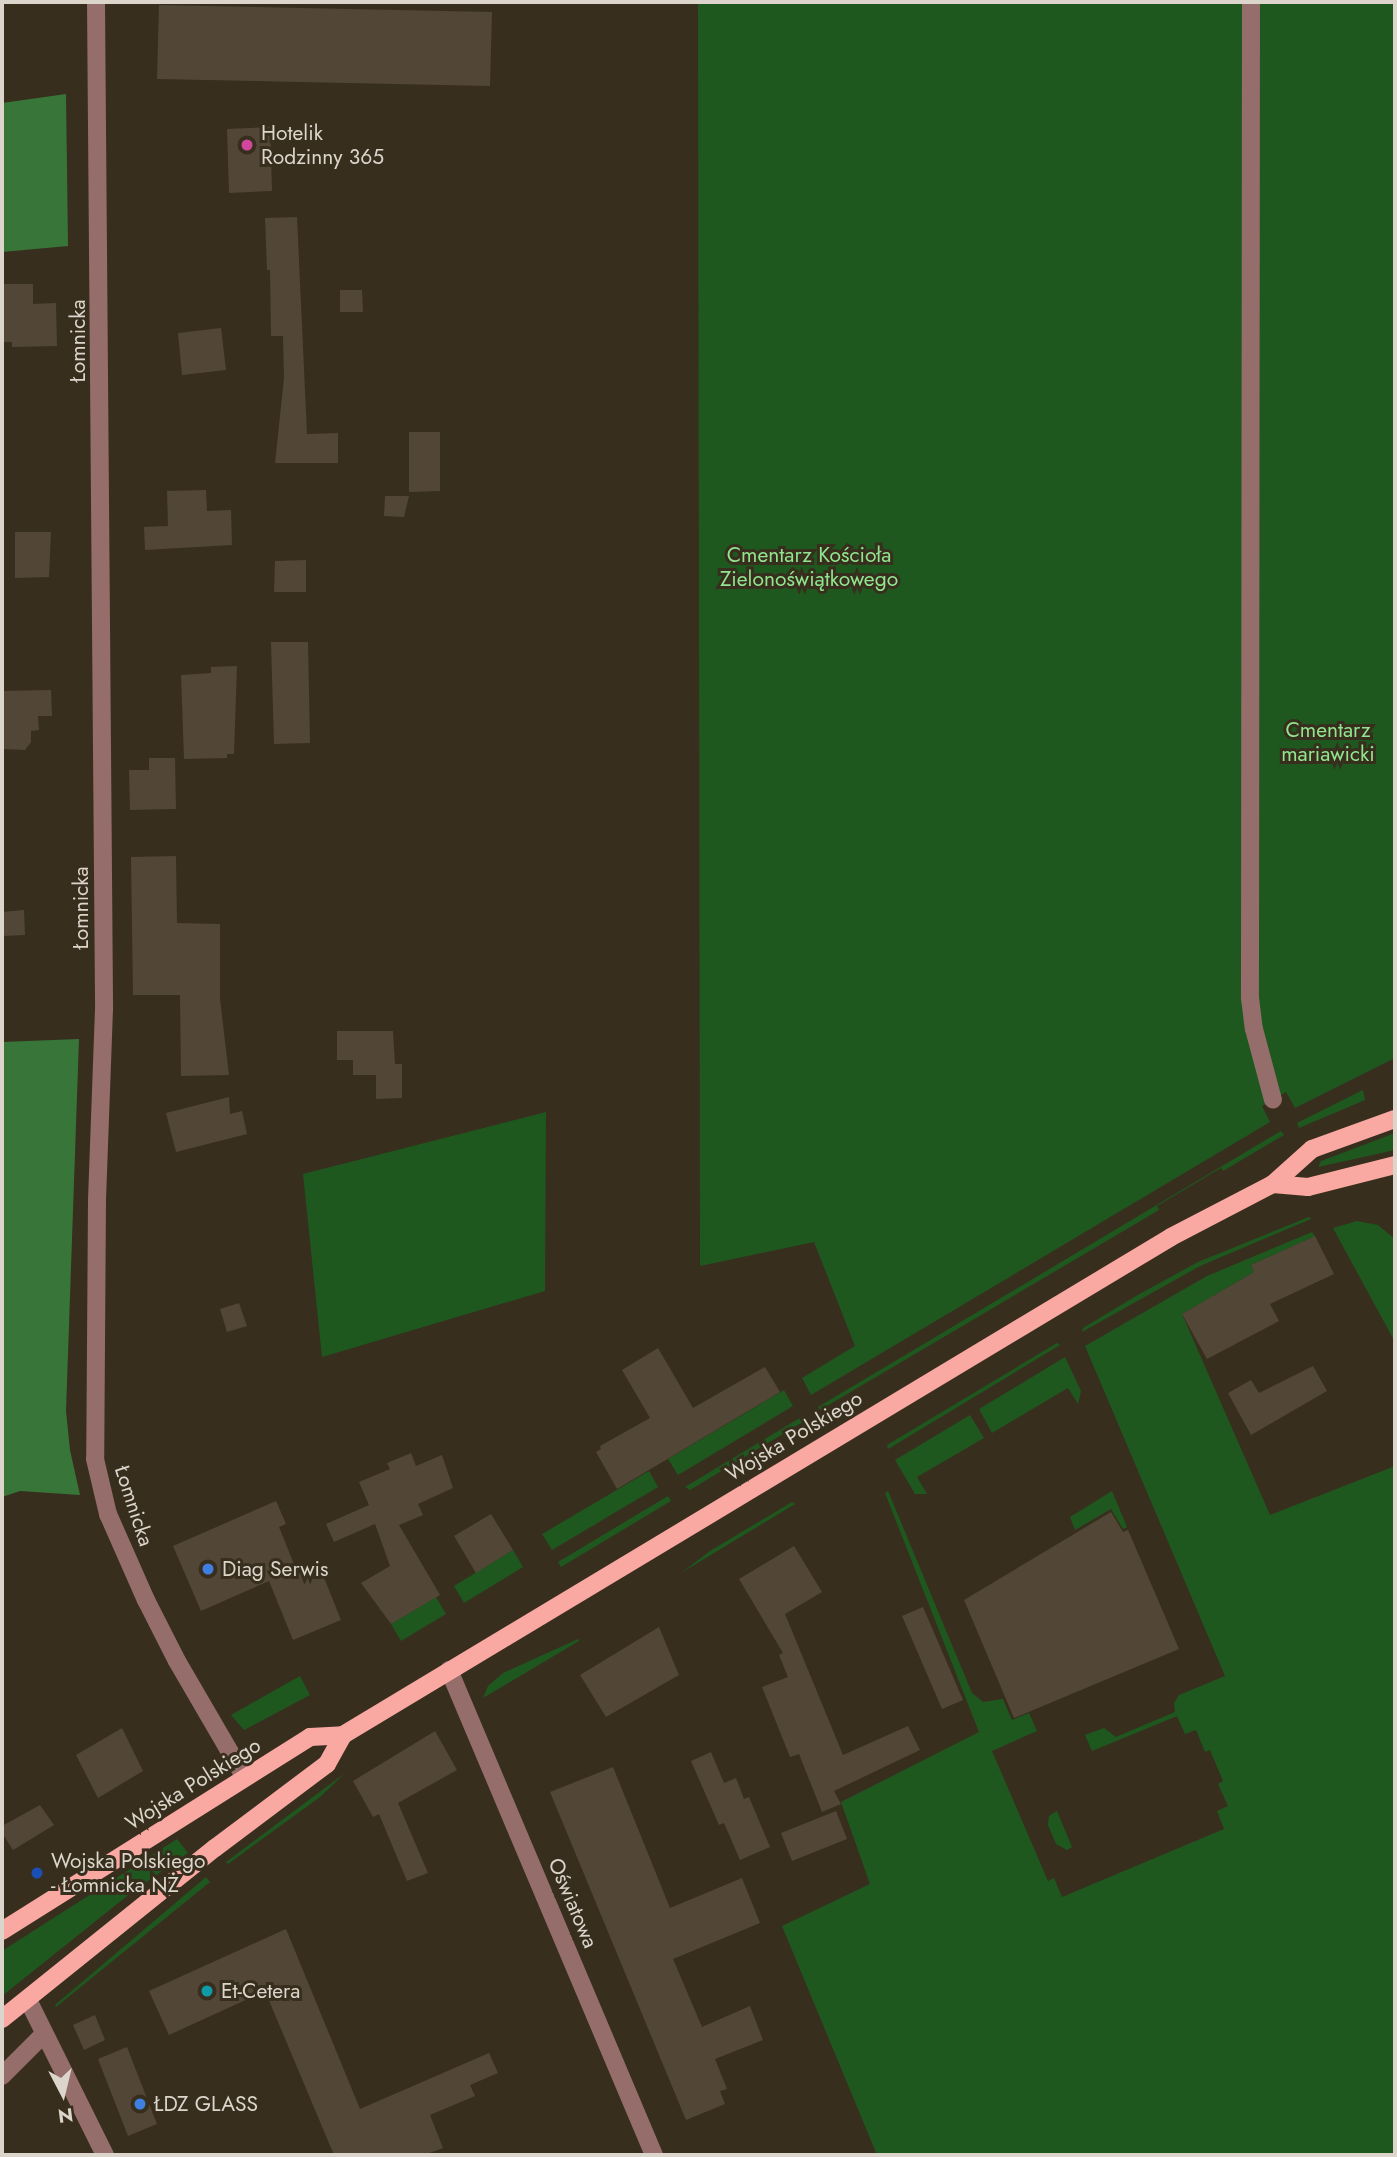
<!DOCTYPE html>
<meta charset="utf-8">
<style>
body{margin:0}
#map{position:relative;width:1397px;height:2157px;overflow:hidden;background:#382e1e;font-family:Jost,sans-serif}
div>[style]{position:absolute}
.green>*{inset:0;background:#1e581f}
.forest>*{inset:0;background:#377638}
.building>*{inset:0;background:#524736}
.minor>*{height:18px;margin:-9px;padding:0 9px;transform-origin:9px;border-radius:9px;background:#956d6a}
.major>*{height:18px;margin:-9px;padding:0 9px;transform-origin:9px;border-radius:9px;background:#faa8a2}
.dots>*{width:19px;height:19px;translate:-50% -50%;box-sizing:border-box;border:4px solid #382e1e;border-radius:50%}
span{translate:-50% -50%;white-space:nowrap;text-align:center;line-height:1.15;-webkit-text-stroke:6px #382e1e;paint-order:stroke}
.poi-label{font-size:21px;color:#dbd5cb}
.left{translate:0 -50%;text-align:left}
.street-label{font-size:21px;color:#dbd5cb}
.park-label{font-size:21px;color:#90e58e}
.frame{position:absolute;inset:0;border:4px solid #dbd5cb;pointer-events:none}
.north{position:absolute;left:28px;top:2059px;width:70px;height:70px;-webkit-text-stroke:5px #382e1e;paint-order:stroke;rotate:173deg;font-size:19px;font-weight:700;line-height:28px;text-align:center;color:#dbd5cb}
.north::after{content:'';display:block;margin:auto;width:24px;height:32px;background:#dbd5cb;clip-path:polygon(50% 0,100% 100%,50% 72%,0 100%)}
</style>
<div id="map">
<div class="green">
<div style="clip-path:polygon(698px 2px,1395px 2px,1395px 1058px,1295px 1108px,1286px 1092px,1262px 1106px,1270px 1122px,811px 1395px,802px 1378px,855px 1346px,814px 1242px,700px 1266px)"></div>
<div style="clip-path:polygon(1363px 1090px,1365px 1100px,1299px 1128px,1297px 1123px)"></div>
<div style="clip-path:polygon(546px 1112px,545px 1291px,322px 1357px,303px 1174px)"></div>
<div style="clip-path:polygon(1281px 1131px,1284px 1135px,1223px 1171px,1221px 1168px,1157px 1206px,1159px 1210px,820px 1410px,818px 1407px)"></div>
<div style="clip-path:polygon(1395px 1133px,1395px 1150px,1318px 1167px,1321px 1161px)"></div>
<div style="clip-path:polygon(1309px 1217px,1311px 1219px,1200px 1266px,1082px 1332px,1083px 1328px,1136px 1296px,1198px 1262px)"></div>
<div style="clip-path:polygon(1357px 1221px,1378px 1225px,1395px 1239px,1395px 1342px,1333px 1228px)"></div>
<div style="clip-path:polygon(1312px 1232px,1315px 1236px,1251px 1265px,1254px 1272px,1182px 1314px,1270px 1515px,1395px 1466px,1395px 2155px,877px 2155px,782px 1926px,870px 1884px,841px 1802px,979px 1732px,885px 1493px,888px 1491px,972px 1693px,983px 1702px,1003px 1699px,1012px 1720px,1029px 1713px,1037px 1731px,992px 1751px,1048px 1881px,1054px 1878px,1062px 1897px,1224px 1829px,1217px 1811px,1228px 1806px,1218px 1784px,1223px 1781px,1210px 1750px,1205px 1752px,1196px 1730px,1185px 1734px,1177px 1716px,1092px 1751px,1085px 1735px,1104px 1728px,1116px 1737px,1175px 1712px,1174px 1703px,1179px 1695px,1225px 1676px,1085px 1346px,1207px 1276px)"></div>
<div style="clip-path:polygon(1057px 1343px,1060px 1345px,888px 1449px,887px 1445px)"></div>
<div style="clip-path:polygon(1065px 1357px,1081px 1391px,1078px 1404px,1068px 1388px,992px 1433px,979px 1409px)"></div>
<div style="clip-path:polygon(784px 1390px,793px 1406px,678px 1475px,668px 1459px)"></div>
<div style="clip-path:polygon(970px 1415px,984px 1438px,917px 1477px,927px 1494px,915px 1494px,895px 1460px)"></div>
<div style="clip-path:polygon(803px 1416px,806px 1420px,690px 1490px,685px 1487px)"></div>
<div style="clip-path:polygon(649px 1471px,658px 1487px,552px 1550px,542px 1534px)"></div>
<div style="clip-path:polygon(1112px 1491px,1127px 1527px,1123px 1529px,1111px 1509px,1075px 1530px,1070px 1517px)"></div>
<div style="clip-path:polygon(668px 1496px,671px 1501px,561px 1567px,558px 1562px)"></div>
<div style="clip-path:polygon(792px 1502px,795px 1504px,681px 1573px,710px 1551px)"></div>
<div style="clip-path:polygon(513px 1550px,523px 1567px,464px 1603px,454px 1586px)"></div>
<div style="clip-path:polygon(436px 1597px,446px 1614px,401px 1641px,391px 1624px)"></div>
<div style="clip-path:polygon(578px 1639px,579px 1641px,483px 1698px,488px 1686px,503px 1673px)"></div>
<div style="clip-path:polygon(300px 1676px,310px 1695px,244px 1730px,231px 1715px)"></div>
<div style="clip-path:polygon(345px 1773px,320px 1797px,228px 1864px,226px 1862px)"></div>
<div style="clip-path:polygon(1057px 1811px,1072px 1847px,1067px 1850px,1056px 1844px,1048px 1825px,1049px 1816px)"></div>
<div style="clip-path:polygon(177px 1839px,188px 1853px,132px 1892px,2px 1996px,2px 1951px)"></div>
<div style="clip-path:polygon(206px 1877px,210px 1882px,56px 2007px,55px 2005px)"></div>
</div>
<div class="forest">
<div style="clip-path:polygon(66px 94px,68px 246px,2px 252px,2px 103px)"></div>
<div style="clip-path:polygon(79px 1039px,66px 1411px,70px 1450px,80px 1495px,20px 1491px,2px 1497px,2px 1042px)"></div>
</div>
<div class="building">
<div style="clip-path:polygon(159px 5px,492px 12px,490px 86px,157px 79px)"></div>
<div style="clip-path:polygon(270px 127px,272px 191px,229px 193px,227px 129px)"></div>
<div style="clip-path:polygon(297px 217px,307px 434px,338px 433px,338px 463px,275px 463px,284px 378px,283px 336px,271px 336px,270px 270px,267px 270px,265px 218px)"></div>
<div style="clip-path:polygon(2px 284px,33px 284px,33px 304px,56px 303px,57px 346px,12px 347px,12px 342px,2px 342px)"></div>
<div style="clip-path:polygon(340px 290px,362px 290px,363px 312px,340px 312px)"></div>
<div style="clip-path:polygon(221px 328px,226px 370px,182px 375px,178px 333px)"></div>
<div style="clip-path:polygon(409px 432px,440px 432px,440px 491px,409px 492px)"></div>
<div style="clip-path:polygon(206px 490px,207px 511px,231px 510px,232px 545px,145px 550px,144px 527px,168px 526px,167px 491px)"></div>
<div style="clip-path:polygon(385px 496px,409px 496px,404px 517px,384px 516px)"></div>
<div style="clip-path:polygon(15px 532px,51px 532px,49px 577px,15px 578px)"></div>
<div style="clip-path:polygon(306px 560px,306px 592px,274px 592px,275px 561px)"></div>
<div style="clip-path:polygon(271px 642px,308px 642px,310px 743px,274px 744px)"></div>
<div style="clip-path:polygon(237px 666px,234px 754px,227px 754px,227px 758px,184px 759px,181px 675px,211px 673px,211px 667px)"></div>
<div style="clip-path:polygon(51px 690px,52px 716px,38px 716px,39px 730px,31px 731px,31px 742px,25px 750px,2px 749px,2px 691px)"></div>
<div style="clip-path:polygon(149px 758px,175px 758px,176px 809px,130px 810px,129px 770px,149px 770px)"></div>
<div style="clip-path:polygon(176px 856px,177px 923px,220px 924px,220px 999px,229px 1075px,181px 1076px,180px 995px,133px 995px,131px 857px)"></div>
<div style="clip-path:polygon(24px 910px,25px 935px,2px 936px,2px 912px)"></div>
<div style="clip-path:polygon(337px 1031px,393px 1031px,395px 1064px,402px 1064px,402px 1098px,376px 1099px,376px 1075px,353px 1075px,353px 1060px,337px 1060px)"></div>
<div style="clip-path:polygon(229px 1097px,230px 1114px,242px 1111px,247px 1134px,176px 1152px,166px 1113px)"></div>
<div style="clip-path:polygon(1315px 1236px,1334px 1274px,1270px 1304px,1279px 1321px,1207px 1359px,1182px 1314px,1254px 1272px,1251px 1265px)"></div>
<div style="clip-path:polygon(239px 1303px,247px 1326px,227px 1332px,220px 1309px)"></div>
<div style="clip-path:polygon(658px 1348px,693px 1408px,765px 1367px,780px 1392px,617px 1489px,596px 1452px,601px 1449px,600px 1446px,650px 1418px,622px 1370px)"></div>
<div style="clip-path:polygon(1313px 1366px,1327px 1391px,1251px 1435px,1228px 1393px,1251px 1380px,1259px 1393px)"></div>
<div style="clip-path:polygon(411px 1453px,416px 1466px,442px 1455px,453px 1488px,418px 1504px,423px 1515px,399px 1525px,440px 1595px,391px 1624px,361px 1583px,390px 1566px,375px 1524px,334px 1542px,326px 1524px,369px 1505px,359px 1482px,390px 1469px,387px 1463px)"></div>
<div style="clip-path:polygon(276px 1501px,286px 1524px,279px 1527px,298px 1574px,319px 1565px,341px 1620px,293px 1640px,269px 1581px,201px 1611px,173px 1546px)"></div>
<div style="clip-path:polygon(1111px 1512px,1123px 1532px,1128px 1530px,1179px 1649px,1014px 1718px,964px 1600px)"></div>
<div style="clip-path:polygon(491px 1514px,513px 1550px,476px 1573px,454px 1536px)"></div>
<div style="clip-path:polygon(794px 1546px,822px 1592px,785px 1614px,843px 1755px,908px 1726px,920px 1750px,834px 1791px,841px 1804px,822px 1812px,799px 1754px,790px 1757px,762px 1687px,788px 1677px,779px 1655px,783px 1653px,739px 1579px)"></div>
<div style="clip-path:polygon(923px 1607px,963px 1700px,942px 1709px,902px 1616px)"></div>
<div style="clip-path:polygon(659px 1627px,679px 1675px,606px 1717px,580px 1675px)"></div>
<div style="clip-path:polygon(122px 1728px,143px 1771px,98px 1798px,76px 1755px)"></div>
<div style="clip-path:polygon(435px 1731px,457px 1770px,398px 1803px,428px 1873px,407px 1881px,379px 1814px,373px 1817px,353px 1781px)"></div>
<div style="clip-path:polygon(711px 1752px,724px 1783px,736px 1778px,744px 1799px,749px 1797px,770px 1847px,740px 1860px,724px 1823px,719px 1825px,691px 1761px)"></div>
<div style="clip-path:polygon(613px 1767px,670px 1908px,742px 1878px,760px 1923px,673px 1959px,702px 2027px,750px 2006px,763px 2040px,715px 2059px,727px 2089px,720px 2091px,725px 2104px,686px 2120px,550px 1792px)"></div>
<div style="clip-path:polygon(40px 1805px,54px 1825px,13px 1850px,2px 1833px,2px 1826px)"></div>
<div style="clip-path:polygon(836px 1811px,847px 1839px,792px 1861px,781px 1833px)"></div>
<div style="clip-path:polygon(286px 1929px,360px 2109px,489px 2053px,498px 2073px,470px 2085px,475px 2096px,430px 2115px,443px 2148px,424px 2155px,334px 2155px,265px 1991px,169px 2035px,149px 1991px)"></div>
<div style="clip-path:polygon(95px 2015px,105px 2040px,84px 2050px,73px 2025px)"></div>
<div style="clip-path:polygon(127px 2047px,157px 2124px,128px 2136px,98px 2059px)"></div>
</div>
<div class="minor">
<div style="left:96px;top:2px;width:1007px;rotate:89.54deg"></div>
<div style="left:104px;top:1009px;width:192px;rotate:92.1deg"></div>
<div style="left:97px;top:1201px;width:258px;rotate:90.4deg"></div>
<div style="left:95px;top:1459px;width:57px;rotate:76.7deg"></div>
<div style="left:108px;top:1514px;width:94px;rotate:66.2deg"></div>
<div style="left:146px;top:1600px;width:68px;rotate:63.1deg"></div>
<div style="left:177px;top:1661px;width:135px;rotate:59.8deg"></div>
<div style="left:1251px;top:2px;width:996px;rotate:90.06deg"></div>
<div style="left:1250px;top:998px;width:31px;rotate:83deg"></div>
<div style="left:1254px;top:1029px;width:73px;rotate:75deg"></div>
<div style="left:449px;top:1670px;width:527px;rotate:67.09deg"></div>
<div style="left:28px;top:2000px;width:173px;rotate:63.6deg"></div>
<div style="left:2px;top:2076px;width:58px;rotate:-45deg"></div>
</div>
<div class="major">
<div style="left:1273px;top:1184px;width:35px;rotate:5deg"></div>
<div style="left:1308px;top:1187px;width:90px;rotate:-14.2deg"></div>
<div style="left:2px;top:1931px;width:364px;rotate:-32.2deg"></div>
<div style="left:310px;top:1737px;width:33px;rotate:-3deg"></div>
<div style="left:343px;top:1735px;width:966px;rotate:-31.02deg"></div>
<div style="left:1171px;top:1237px;width:115px;rotate:-27.5deg"></div>
<div style="left:1273px;top:1184px;width:52px;rotate:-41.9deg"></div>
<div style="left:1312px;top:1149px;width:88px;rotate:-19.9deg"></div>
<div style="left:2px;top:2019px;width:273px;rotate:-38.8deg"></div>
<div style="left:215px;top:1848px;width:140px;rotate:-36.9deg"></div>
<div style="left:327px;top:1764px;width:33px;rotate:-61deg"></div>
</div>
<div class="dots">
<div style="left:247px;top:145px;background:#d1479c"></div>
<div style="left:208px;top:1569px;background:#3f7fe0"></div>
<div style="left:37px;top:1873px;background:#1a4fb4"></div>
<div style="left:207px;top:1991px;background:#0f9aa8"></div>
<div style="left:140px;top:2104px;background:#3f7fe0"></div>
</div>
<div class="poi-label">
<span class="left" style="left:261px;top:145px">Hotelik<br>Rodzinny 365</span>
<span class="left" style="left:222px;top:1569px">Diag Serwis</span>
<span class="left" style="left:51px;top:1873px">Wojska Polskiego<br>- Łomnicka NŻ</span>
<span class="left" style="left:221px;top:1991px">Et-Cetera</span>
<span class="left" style="left:154px;top:2104px">ŁDZ GLASS</span>
</div>
<div class="street-label">
<span style="left:78px;top:341px;rotate:-90deg">Łomnicka</span>
<span style="left:81px;top:908px;rotate:-90deg">Łomnicka</span>
<span style="left:794px;top:1436px;rotate:-31deg">Wojska Polskiego</span>
<span style="left:134px;top:1506px;rotate:72deg">Łomnicka</span>
<span style="left:193px;top:1784px;rotate:-32deg">Wojska Polskiego</span>
<span style="left:573px;top:1903px;rotate:67deg">Oświatowa</span>
</div>
<div class="park-label">
<span style="left:809px;top:567px">Cmentarz Kościoła<br>Zielonoświątkowego</span>
<span style="left:1328px;top:742px">Cmentarz<br>mariawicki</span>
</div>
<div class="frame"></div>
<div class="north">N</div>
</div>
